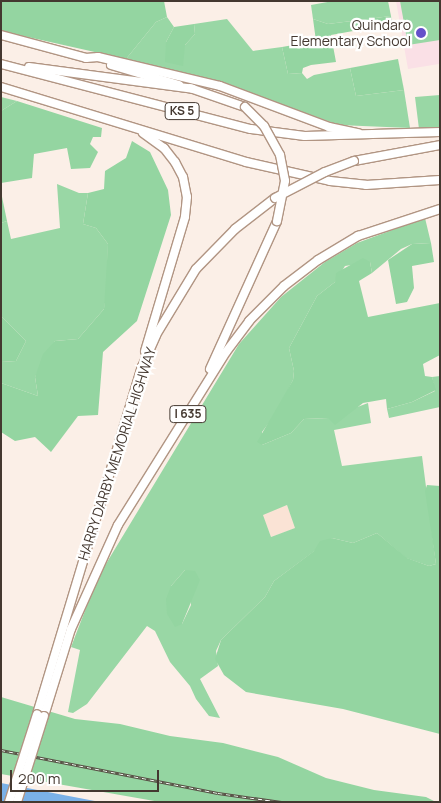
<!DOCTYPE html>
<style>
body{margin:0}
#map{position:relative;width:441px;height:803px;overflow:hidden;background:#fbefe7;font-family:Manrope,sans-serif}
div>[style]{position:absolute}
.built>*{inset:0;background:#fae3d5}
.education>*{inset:0;background:#fae0e6}
.green>*{inset:0;background:#99d7a5}
.forest>*{inset:0;background:#94d5a1}
.water>*{inset:0;background:#7ab1e8}
.roads{filter:drop-shadow(1px 0 #b19583) drop-shadow(-1px 0 #b19583) drop-shadow(0 1px #b19583) drop-shadow(0 -1px #b19583)}
.motorway>*{height:8px;margin:-4px;padding:0 4px;transform-origin:4px;border-radius:4px;background:#fff}
.rail>*{height:3px;margin-top:-1.5px;transform-origin:0;background:repeating-linear-gradient(90deg,#fff 0 4px,#584c44 0 8px);box-sizing:border-box;border-block:1px solid #584c44}
.bridges{filter:drop-shadow(1px 0 #b19583) drop-shadow(-1px 0 #b19583) drop-shadow(0 1px #b19583) drop-shadow(0 -1px #b19583)}
.motorway-bridge>*{height:8px;margin:-4px;padding:0 4px;transform-origin:4px;border-radius:4px;background:#fff}
.dots>*{width:14px;height:14px;translate:-50% -50%;box-sizing:border-box;border:2px solid #fff;border-radius:50%}
span{translate:-50% -50%;white-space:nowrap;text-align:center;line-height:1.15;-webkit-text-stroke:4.5px #fff;paint-order:stroke}
.shield-label span{padding:1px 4px;background:#fff;border:1px solid;border-radius:4px;-webkit-text-stroke-width:0}
.shield-label{font-size:12px;color:#443830;font-weight:700}
.poi-label{font-size:14px;color:#443830}
.right{translate:-100% -50%;text-align:right}
.street-label{font-size:14px;color:#443830}
.frame{position:absolute;inset:0;border:2px solid #443830;pointer-events:none}
.scale{position:absolute;left:10px;top:770px;width:149px;height:22px;box-sizing:border-box;border:2px solid #443830;border-top:0;padding-left:6px;font-size:15px;line-height:18px;white-space:nowrap;color:#443830;-webkit-text-stroke:4px #fff;paint-order:stroke}
</style>
<div id="map">
<div class="built">
<div style="clip-path:polygon(287px 505px,296px 528px,271px 537px,262px 514px)"></div>
</div>
<div class="education">
<div style="clip-path:polygon(396px 1px,440px 1px,440px 68px,439px 64px,408px 69px)"></div>
</div>
<div class="green">
<div style="clip-path:polygon(333px 1px,388px 1px,391px 16px,328px 24px,313px 19px,311px 5px)"></div>
<div style="clip-path:polygon(400px 1px,440px 1px,440px 40px,408px 45px)"></div>
<div style="clip-path:polygon(167px 17px,174px 27px,166px 42px,185px 45px,195px 34px,194px 24px,227px 19px,253px 51px,282px 47px,288px 74px,302px 73px,307px 79px,314px 75px,350px 68px,356px 96px,404px 90px,410px 128px,339px 125px,221px 83px,126px 59px,156px 22px)"></div>
<div style="clip-path:polygon(440px 95px,440px 128px,419px 129px,415px 97px)"></div>
<div style="clip-path:polygon(1px 97px,17px 101px,1px 111px)"></div>
<div style="clip-path:polygon(57px 184px,79px 193px,88px 193px,83px 224px,96px 228px,108px 244px,107px 289px,104px 309px,78px 339px,55px 341px,35px 377px,38px 396px,1px 383px,1px 362px,16px 361px,26px 341px,1px 316px,1px 223px,7px 221px,11px 239px,60px 228px)"></div>
<div style="clip-path:polygon(evenodd,425px 218px,431px 243px,412px 244px,401px 249px,372px 273px,370px 262px,345px 266px,335px 282px,317px 296px,289px 348px,294px 371px,293px 380px,277px 412px,262px 432px,262px 445px,291px 433px,304px 419px,328px 418px,368px 403px,371px 423px,334px 430px,342px 466px,422px 456px,436px 564px,429px 566px,406px 558px,377px 533px,353px 543px,332px 538px,274px 581px,265px 597px,221px 640px,216px 651px,218px 666px,200px 679px,220px 718px,209px 716px,196px 699px,190px 686px,170px 662px,155px 631px,147px 626px,87px 704px,73px 713px,68px 712px,80px 650px,71px 647px,98px 577px,239px 344px,281px 297px,325px 262px,357px 243px,425px 218px,287px 505px,295px 528px,271px 537px,263px 515px,287px 505px,425px 218px,185px 570px,191px 605px,182px 624px,171px 586px,185px 570px)"></div>
<div style="clip-path:polygon(440px 376px,440px 407px,389px 418px,387px 409px,412px 402px,435px 391px,432px 377px)"></div>
</div>
<div class="forest">
<div style="clip-path:polygon(1px 1px,164px 1px,167px 17px,156px 22px,126px 59px,1px 31px)"></div>
<div style="clip-path:polygon(391px 16px,392px 24px,331px 35px,336px 62px,311px 65px,303px 68px,302px 73px,288px 74px,282px 47px,316px 41px,313px 19px,328px 24px)"></div>
<div style="clip-path:polygon(194px 24px,195px 34px,185px 45px,183px 66px,165px 62px,166px 42px,174px 27px)"></div>
<div style="clip-path:polygon(398px 59px,404px 90px,356px 96px,350px 68px)"></div>
<div style="clip-path:polygon(17px 101px,102px 128px,101px 137px,93px 137px,90px 144px,98px 152px,90px 168px,71px 169px,67px 148px,34px 154px,32px 178px,1px 183px,1px 111px)"></div>
<div style="clip-path:polygon(132px 141px,150px 152px,168px 190px,171px 215px,137px 321px,103px 352px,98px 415px,78px 416px,51px 452px,35px 437px,15px 441px,1px 432px,1px 383px,38px 396px,35px 377px,43px 354px,55px 341px,78px 339px,104px 309px,108px 244px,96px 228px,83px 224px,88px 193px,104px 189px,105px 171px,126px 158px)"></div>
<div style="clip-path:polygon(1px 192px,7px 221px,1px 223px)"></div>
<div style="clip-path:polygon(431px 243px,434px 262px,412px 266px,414px 288px,407px 302px,396px 304px,388px 260px,412px 244px)"></div>
<div style="clip-path:polygon(363px 258px,370px 262px,372px 273px,359px 281px,368px 317px,440px 303px,440px 355px,423px 364px,425px 376px,432px 377px,436px 390px,412px 402px,387px 409px,386px 399px,363px 403px,335px 425px,328px 418px,304px 419px,291px 433px,262px 445px,257px 442px,293px 380px,294px 371px,289px 348px,317px 296px,335px 282px,336px 273px)"></div>
<div style="clip-path:polygon(1px 316px,26px 341px,16px 361px,1px 362px)"></div>
<div style="clip-path:polygon(427px 485px,440px 486px,440px 734px,343px 709px,246px 692px,224px 675px,215px 659px,221px 640px,265px 597px,274px 581px,314px 551px,320px 541px,332px 538px,353px 543px,377px 533px,407px 558px,429px 566px,436px 564px,425px 491px)"></div>
<div style="clip-path:polygon(185px 570px,195px 571px,200px 580px,182px 624px,175px 627px,167px 614px,166px 599px,171px 586px)"></div>
<div style="clip-path:polygon(1px 697px,75px 719px,120px 724px,170px 736px,223px 743px,278px 757px,326px 778px,374px 790px,426px 797px,436px 802px,160px 802px,1px 774px)"></div>
</div>
<div class="water">
<div style="clip-path:polygon(1px 783px,100px 802px,1px 802px)"></div>
</div>
<div class="roads">
<div class="motorway">
<div style="left:1px;top:35px;width:88px;rotate:15.1deg"></div>
<div style="left:86px;top:58px;width:12px;rotate:-5deg"></div>
<div style="left:98px;top:57px;width:125px;rotate:13.4deg"></div>
<div style="left:220px;top:86px;width:116px;rotate:20.6deg"></div>
<div style="left:329px;top:127px;width:30px;rotate:12deg"></div>
<div style="left:1px;top:64px;width:258px;rotate:14.6deg"></div>
<div style="left:251px;top:129px;width:54px;rotate:7.4deg"></div>
<div style="left:305px;top:136px;width:135px;rotate:-1.7deg"></div>
<div style="left:111px;top:65px;width:71px;rotate:16.4deg"></div>
<div style="left:29px;top:67px;width:165px;rotate:7.6deg"></div>
<div style="left:1px;top:87px;width:256px;rotate:17deg"></div>
<div style="left:246px;top:162px;width:86px;rotate:12.7deg"></div>
<div style="left:330px;top:181px;width:36px;rotate:6deg"></div>
<div style="left:366px;top:185px;width:74px;rotate:-3.9deg"></div>
<div style="left:190px;top:88px;width:58px;rotate:19.1deg"></div>
<div style="left:143px;top:133px;width:26px;rotate:36deg"></div>
<div style="left:164px;top:148px;width:18px;rotate:52deg"></div>
<div style="left:175px;top:162px;width:17px;rotate:62deg"></div>
<div style="left:183px;top:177px;width:20px;rotate:79deg"></div>
<div style="left:187px;top:197px;width:20px;rotate:96deg"></div>
<div style="left:185px;top:217px;width:140px;rotate:106.6deg"></div>
<div style="left:354px;top:161px;width:87px;rotate:-10.5deg"></div>
<div style="left:210px;top:369px;width:162px;rotate:-65.6deg"></div>
<div style="left:37px;top:714px;width:363px;rotate:-73.2deg"></div>
<div style="left:142px;top:367px;width:35px;rotate:-66deg"></div>
<div style="left:156px;top:335px;width:77px;rotate:-58.8deg"></div>
<div style="left:196px;top:269px;width:56px;rotate:-45.7deg"></div>
<div style="left:235px;top:229px;width:51px;rotate:-37.8deg"></div>
<div style="left:44px;top:716px;width:91px;rotate:-72.8deg"></div>
<div style="left:71px;top:629px;width:114px;rotate:-65.7deg"></div>
<div style="left:118px;top:525px;width:204px;rotate:-58deg"></div>
<div style="left:226px;top:352px;width:39px;rotate:-53deg"></div>
<div style="left:249px;top:321px;width:49px;rotate:-45deg"></div>
<div style="left:284px;top:286px;width:43px;rotate:-37.4deg"></div>
<div style="left:318px;top:260px;width:47px;rotate:-31deg"></div>
<div style="left:358px;top:236px;width:86px;rotate:-18.2deg"></div>
</div>
</div>
<div class="rail">
<div style="left:1px;top:750px;width:221px;rotate:11.2deg"></div>
<div style="left:218px;top:793px;width:64px;rotate:8.1deg"></div>
</div>
<div class="bridges">
<div class="motorway-bridge">
<div style="left:245px;top:107px;width:27px;rotate:45deg"></div>
<div style="left:264px;top:126px;width:33px;rotate:61deg"></div>
<div style="left:280px;top:155px;width:26px;rotate:79deg"></div>
<div style="left:285px;top:181px;width:41px;rotate:101.3deg"></div>
<div style="left:275px;top:198px;width:56px;rotate:-27.5deg"></div>
<div style="left:325px;top:172px;width:31px;rotate:-21deg"></div>
<div style="left:9px;top:802px;width:92px;rotate:-72.3deg"></div>
<div style="left:17px;top:802px;width:90px;rotate:-72.6deg"></div>
</div>
</div>
<div class="dots">
<div style="left:421px;top:33px;background:#6551ca"></div>
</div>
<div class="shield-label">
<span style="left:182px;top:111px">KS 5</span>
<span style="left:188px;top:414px">I 635</span>
</div>
<div class="poi-label">
<span class="right" style="left:411px;top:33px">Quindaro<br>Elementary School</span>
</div>
<div class="street-label">
<span style="left:117px;top:454px;rotate:-72deg">HARRY DARBY MEMORIAL HIGHWAY</span>
</div>
<div class="frame"></div>
<div class="scale">200 m</div>
</div>
